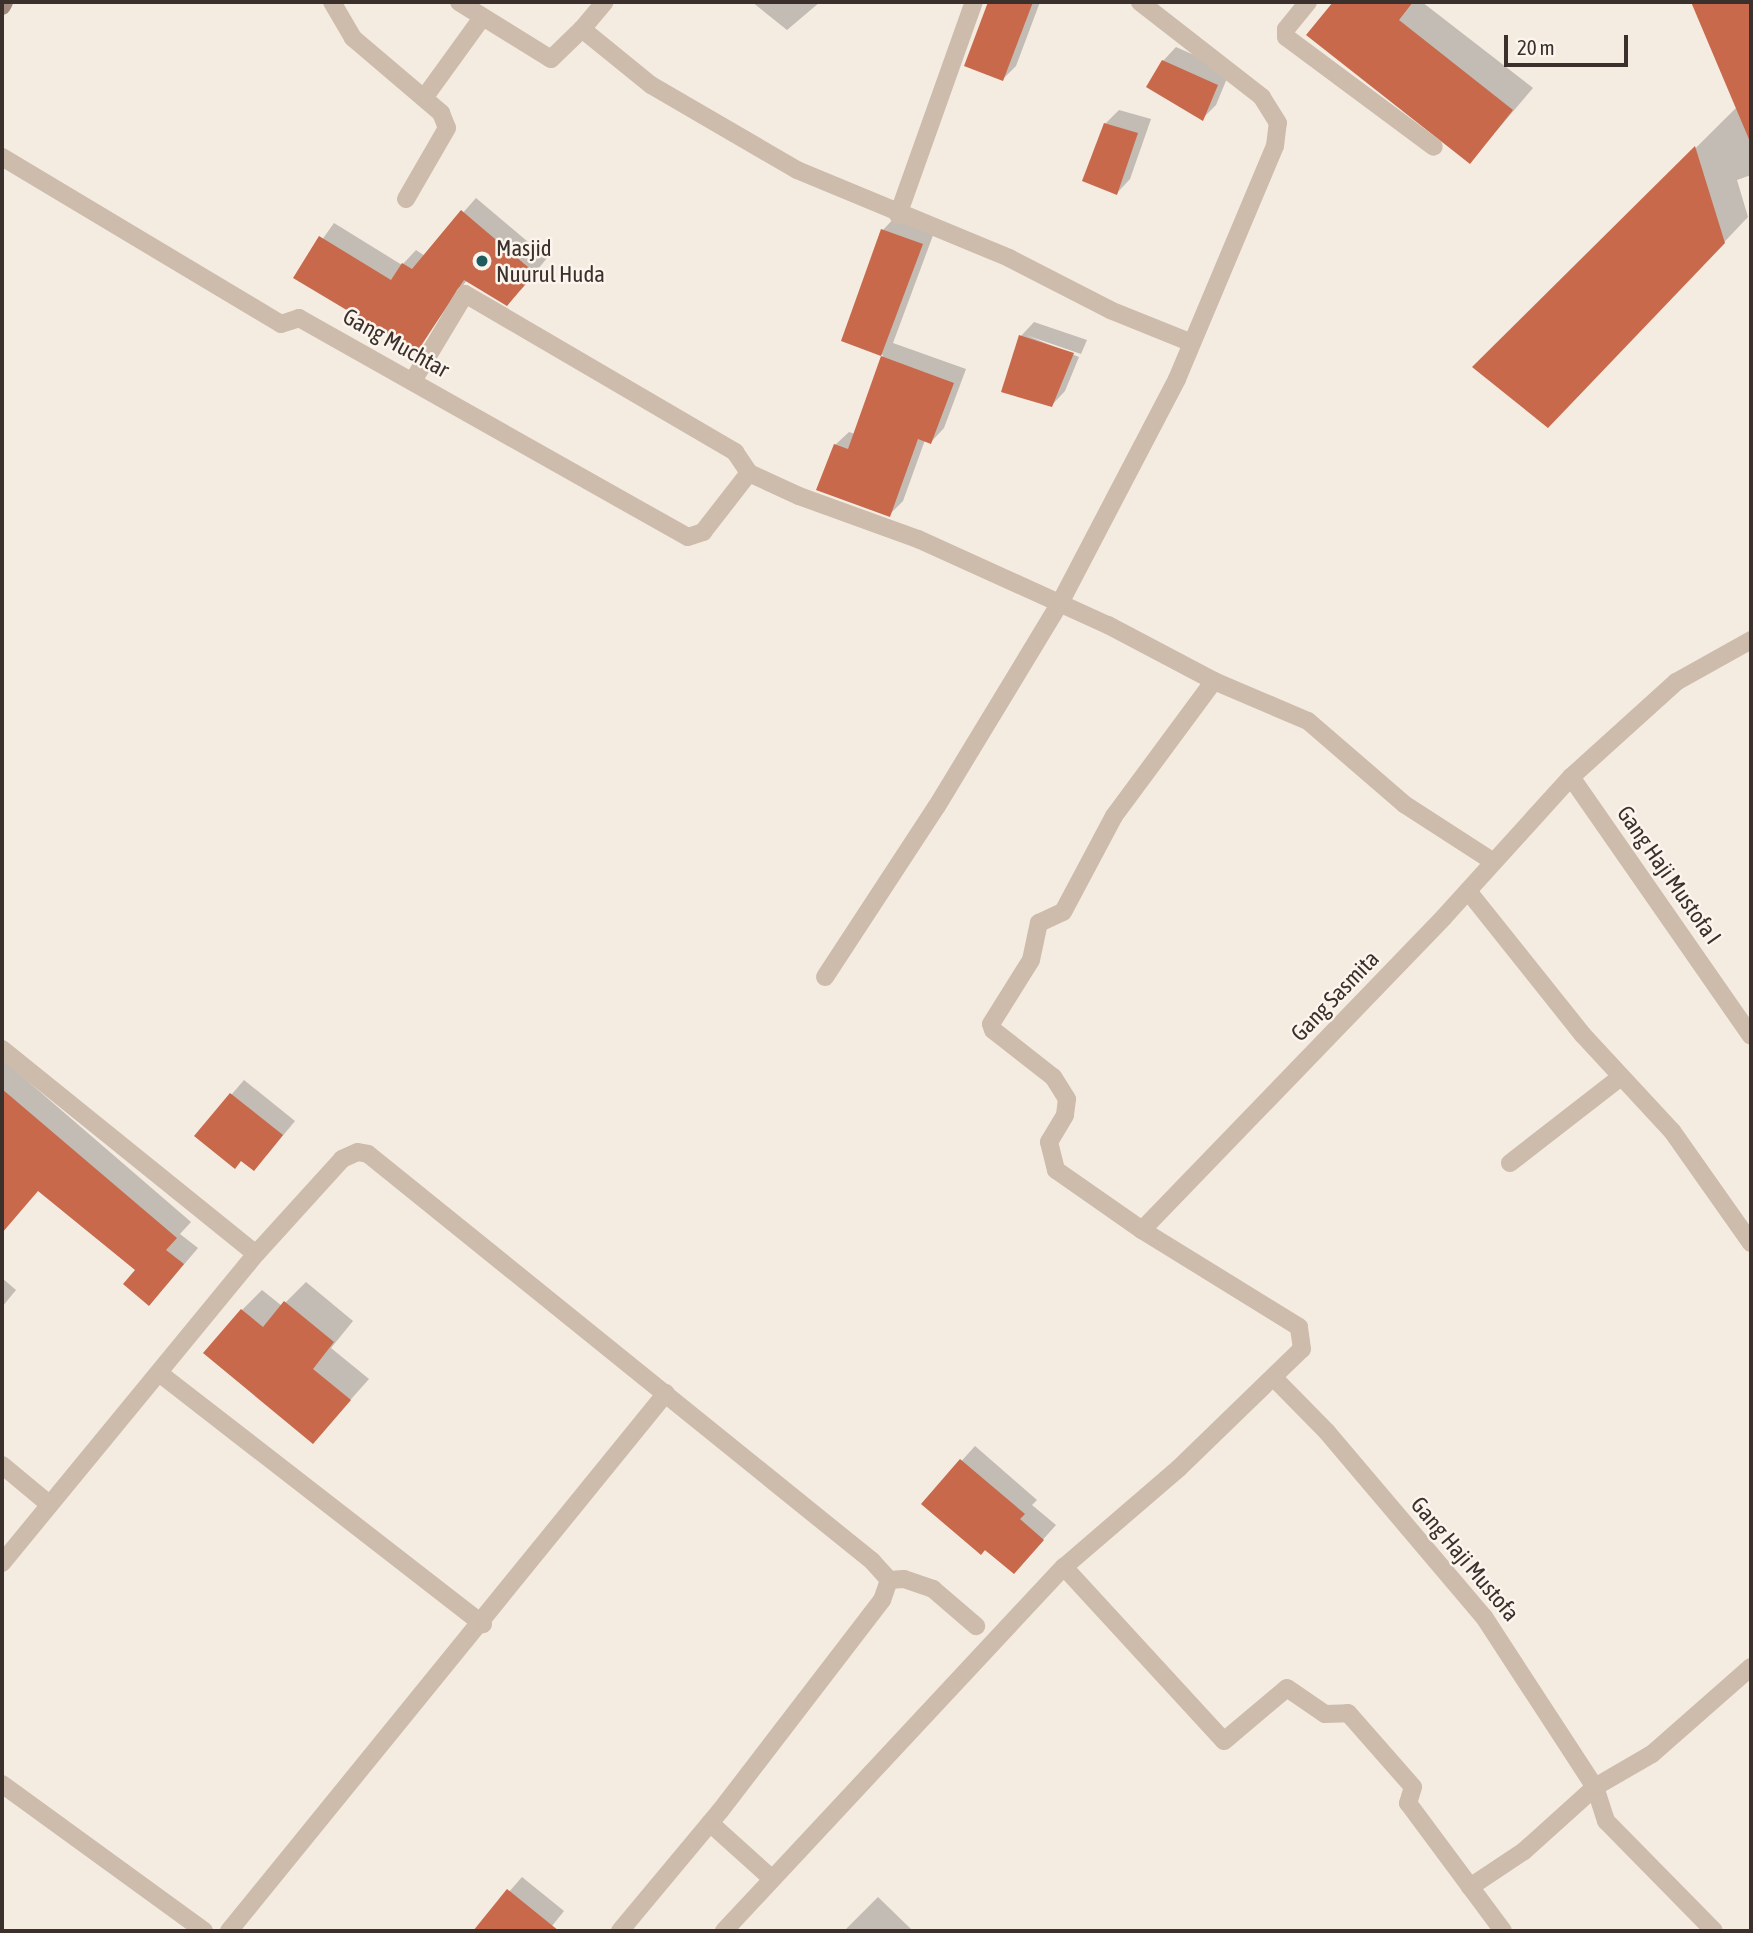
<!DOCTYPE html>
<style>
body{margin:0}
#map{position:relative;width:1753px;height:1933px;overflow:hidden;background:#f4ebe1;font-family:"Asap Condensed",sans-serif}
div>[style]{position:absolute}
.shadow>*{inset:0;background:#0003}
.building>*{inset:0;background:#c8694b}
.minor>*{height:18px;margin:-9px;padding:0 9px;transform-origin:9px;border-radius:9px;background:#cdbbac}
.secondary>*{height:18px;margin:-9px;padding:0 9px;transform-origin:9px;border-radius:9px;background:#a18a7d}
.dots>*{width:19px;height:19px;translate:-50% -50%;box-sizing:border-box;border:4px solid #fbf5ee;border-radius:50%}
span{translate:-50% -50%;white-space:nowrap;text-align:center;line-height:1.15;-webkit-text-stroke:5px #fbf5ee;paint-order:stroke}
.poi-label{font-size:23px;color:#3b302b}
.left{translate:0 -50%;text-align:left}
.street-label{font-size:23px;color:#3b302b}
.frame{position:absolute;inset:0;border:4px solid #3b302b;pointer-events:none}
.scale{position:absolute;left:1504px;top:35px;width:124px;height:32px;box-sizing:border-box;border:4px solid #3b302b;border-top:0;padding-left:9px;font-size:21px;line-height:24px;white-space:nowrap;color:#3b302b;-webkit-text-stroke:5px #fbf5ee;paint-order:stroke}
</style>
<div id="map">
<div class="shadow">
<div style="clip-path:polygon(752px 2px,820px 2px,787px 30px)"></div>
<div style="clip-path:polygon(990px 2px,1040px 2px,1016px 66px,1003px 79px,966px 65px)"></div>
<div style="clip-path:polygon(1335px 2px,1422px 2px,1533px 88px,1470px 162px,1309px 35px)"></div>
<div style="clip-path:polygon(1693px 2px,1751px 2px,1751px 175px,1737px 180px,1748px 217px,1573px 401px,1475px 367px,1737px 107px)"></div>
<div style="clip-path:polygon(1176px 47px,1230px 71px,1216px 105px,1203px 118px,1163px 61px)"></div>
<div style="clip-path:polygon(1119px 110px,1151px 119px,1130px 179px,1117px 193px,1105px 124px)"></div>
<div style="clip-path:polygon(476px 198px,547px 258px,521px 290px,467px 280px,416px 350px,295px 278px,334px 223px,402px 265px,416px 250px,425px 256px)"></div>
<div style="clip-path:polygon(896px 216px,935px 230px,893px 343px,966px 369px,944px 428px,931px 442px,925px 440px,903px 501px,889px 515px,835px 445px,849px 432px,855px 434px,883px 355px,843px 340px,883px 230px)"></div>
<div style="clip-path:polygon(1034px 322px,1087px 340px,1081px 354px,1026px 335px,1079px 357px,1065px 391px,1052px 405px,1003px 391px,1021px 336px)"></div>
<div style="clip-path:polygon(2px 1059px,191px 1222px,180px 1234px,198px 1248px,164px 1288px,39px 1189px,17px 1213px,2px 1201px)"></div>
<div style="clip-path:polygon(244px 1080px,295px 1121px,267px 1155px,242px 1160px,196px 1136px)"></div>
<div style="clip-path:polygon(2px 1278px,16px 1290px,2px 1307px)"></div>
<div style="clip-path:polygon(306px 1282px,353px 1321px,331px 1348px,369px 1379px,313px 1442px,242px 1310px,262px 1290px,282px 1306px)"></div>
<div style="clip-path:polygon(975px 1446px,1037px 1500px,1032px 1505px,1056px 1525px,1014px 1572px,923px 1504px)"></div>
<div style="clip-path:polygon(522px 1877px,564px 1911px,548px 1931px,475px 1931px)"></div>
<div style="clip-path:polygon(878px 1897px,913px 1931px,844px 1931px)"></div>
</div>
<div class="building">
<div style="clip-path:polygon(988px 2px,1033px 2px,1003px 81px,964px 66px)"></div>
<div style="clip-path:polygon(1333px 2px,1413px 2px,1399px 20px,1513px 110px,1470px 164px,1306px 35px)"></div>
<div style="clip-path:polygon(1691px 2px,1751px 2px,1751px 144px)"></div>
<div style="clip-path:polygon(1162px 60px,1218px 85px,1203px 121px,1146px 87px)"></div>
<div style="clip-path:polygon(1104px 123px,1138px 133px,1117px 195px,1082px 181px)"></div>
<div style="clip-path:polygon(1695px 146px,1725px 243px,1548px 428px,1472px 367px)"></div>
<div style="clip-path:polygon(461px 210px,535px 273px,507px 306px,464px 280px,417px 352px,293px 278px,319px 236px,391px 280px,402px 263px,412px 269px)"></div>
<div style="clip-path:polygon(881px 229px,923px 244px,881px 356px,841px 341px)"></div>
<div style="clip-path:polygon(1019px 335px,1074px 353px,1052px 407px,1001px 392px)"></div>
<div style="clip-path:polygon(881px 356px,954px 383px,931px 444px,918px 439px,890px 517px,816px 490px,834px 444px,848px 449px)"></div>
<div style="clip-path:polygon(2px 1089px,177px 1238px,166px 1250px,184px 1264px,149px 1306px,123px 1284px,135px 1270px,38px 1191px,2px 1233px)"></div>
<div style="clip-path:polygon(230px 1093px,283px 1135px,254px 1171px,241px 1161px,235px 1169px,194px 1136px)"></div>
<div style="clip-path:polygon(284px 1301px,334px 1342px,313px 1369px,351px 1400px,313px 1444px,203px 1353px,241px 1309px,263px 1327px)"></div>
<div style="clip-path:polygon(960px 1459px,1025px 1514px,1020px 1519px,1044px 1540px,1014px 1574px,985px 1550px,981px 1555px,921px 1504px)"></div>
<div style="clip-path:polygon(507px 1889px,559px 1931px,473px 1931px)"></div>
</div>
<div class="minor">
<div style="left:332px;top:2px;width:42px;rotate:59.7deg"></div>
<div style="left:353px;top:38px;width:116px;rotate:40.4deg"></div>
<div style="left:441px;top:113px;width:16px;rotate:68deg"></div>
<div style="left:447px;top:128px;width:82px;rotate:120deg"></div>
<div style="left:459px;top:2px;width:108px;rotate:31.8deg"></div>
<div style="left:551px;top:59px;width:43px;rotate:-44.1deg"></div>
<div style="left:582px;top:29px;width:89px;rotate:39.1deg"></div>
<div style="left:651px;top:85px;width:169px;rotate:30.2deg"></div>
<div style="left:797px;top:170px;width:230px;rotate:22.5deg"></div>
<div style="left:1009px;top:258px;width:114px;rotate:27.2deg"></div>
<div style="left:1110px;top:310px;width:88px;rotate:21.9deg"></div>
<div style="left:1308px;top:2px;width:35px;rotate:129deg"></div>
<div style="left:1286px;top:29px;width:8px;rotate:90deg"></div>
<div style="left:1286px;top:37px;width:184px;rotate:36.6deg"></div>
<div style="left:582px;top:29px;width:35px;rotate:-50deg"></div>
<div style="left:424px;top:98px;width:99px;rotate:-54.1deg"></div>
<div style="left:2px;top:157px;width:325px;rotate:30.9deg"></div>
<div style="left:281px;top:324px;width:19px;rotate:-18deg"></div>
<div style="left:299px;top:318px;width:446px;rotate:29.4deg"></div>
<div style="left:688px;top:537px;width:16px;rotate:-18deg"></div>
<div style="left:703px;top:532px;width:75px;rotate:-52.1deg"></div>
<div style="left:898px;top:215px;width:226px;rotate:-70.4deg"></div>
<div style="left:414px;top:379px;width:99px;rotate:-59deg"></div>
<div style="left:465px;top:294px;width:313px;rotate:30.3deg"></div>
<div style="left:735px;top:452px;width:25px;rotate:56deg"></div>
<div style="left:749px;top:473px;width:55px;rotate:24.7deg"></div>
<div style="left:799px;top:496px;width:127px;rotate:19.9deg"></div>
<div style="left:918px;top:539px;width:209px;rotate:24.4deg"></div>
<div style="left:1108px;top:625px;width:120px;rotate:27.8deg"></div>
<div style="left:1214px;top:681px;width:102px;rotate:23.1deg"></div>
<div style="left:1308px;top:721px;width:127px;rotate:40.8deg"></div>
<div style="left:1404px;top:804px;width:105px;rotate:32.9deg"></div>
<div style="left:1571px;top:777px;width:315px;rotate:55.2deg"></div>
<div style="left:1468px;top:891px;width:184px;rotate:51.4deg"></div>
<div style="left:1583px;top:1035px;width:131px;rotate:47.2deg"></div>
<div style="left:1672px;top:1131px;width:137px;rotate:54.8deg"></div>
<div style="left:825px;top:977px;width:204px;rotate:-56.8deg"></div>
<div style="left:937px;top:806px;width:237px;rotate:-58.8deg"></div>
<div style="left:1060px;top:603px;width:253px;rotate:-62.4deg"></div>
<div style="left:1177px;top:379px;width:253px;rotate:-67.2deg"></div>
<div style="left:1275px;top:146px;width:23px;rotate:-83deg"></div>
<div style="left:1278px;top:123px;width:31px;rotate:-122deg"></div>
<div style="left:1262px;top:97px;width:155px;rotate:-142.1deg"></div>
<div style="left:2px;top:1049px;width:326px;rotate:38.9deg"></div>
<div style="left:1510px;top:1163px;width:140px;rotate:-37.8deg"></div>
<div style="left:1142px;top:1230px;width:105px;rotate:-145.1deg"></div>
<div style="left:1056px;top:1170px;width:29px;rotate:-104deg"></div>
<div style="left:1049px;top:1142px;width:31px;rotate:-59deg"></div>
<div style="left:1065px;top:1115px;width:16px;rotate:-83deg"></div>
<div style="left:1067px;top:1099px;width:26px;rotate:-122deg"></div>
<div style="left:1053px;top:1077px;width:76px;rotate:-141.9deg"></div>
<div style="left:993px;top:1030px;width:6px;rotate:-108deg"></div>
<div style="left:991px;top:1024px;width:75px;rotate:-58deg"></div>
<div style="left:1031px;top:960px;width:38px;rotate:-78deg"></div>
<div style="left:1039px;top:923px;width:26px;rotate:-25deg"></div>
<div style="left:1063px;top:912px;width:109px;rotate:-62deg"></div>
<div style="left:1114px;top:816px;width:168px;rotate:-53.5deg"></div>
<div style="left:159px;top:1373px;width:410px;rotate:37.8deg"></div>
<div style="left:1275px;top:1379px;width:74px;rotate:45.5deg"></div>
<div style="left:1327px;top:1432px;width:243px;rotate:49.7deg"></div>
<div style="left:1484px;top:1617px;width:203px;rotate:56.9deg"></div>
<div style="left:1595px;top:1787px;width:36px;rotate:72deg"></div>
<div style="left:1606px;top:1821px;width:154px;rotate:45.5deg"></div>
<div style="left:2px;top:1465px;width:61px;rotate:39.7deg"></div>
<div style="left:2px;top:1563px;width:400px;rotate:-50.6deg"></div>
<div style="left:256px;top:1254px;width:128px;rotate:-47.8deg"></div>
<div style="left:342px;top:1159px;width:17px;rotate:-24deg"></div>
<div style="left:358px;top:1152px;width:10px;rotate:11deg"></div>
<div style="left:368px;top:1154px;width:648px;rotate:38.92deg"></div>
<div style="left:872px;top:1561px;width:25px;rotate:48deg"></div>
<div style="left:889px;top:1580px;width:21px;rotate:109deg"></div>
<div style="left:882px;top:1600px;width:266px;rotate:127.5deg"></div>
<div style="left:720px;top:1811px;width:156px;rotate:129.8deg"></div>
<div style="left:1064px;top:1567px;width:236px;rotate:47.4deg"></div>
<div style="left:1224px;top:1741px;width:82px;rotate:-40.1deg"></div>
<div style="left:1287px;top:1688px;width:46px;rotate:34.4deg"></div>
<div style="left:1325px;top:1714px;width:23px;rotate:-2deg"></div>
<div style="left:1348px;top:1713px;width:98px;rotate:48.7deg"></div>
<div style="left:1413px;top:1787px;width:17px;rotate:107deg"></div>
<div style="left:1408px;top:1803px;width:159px;rotate:53.4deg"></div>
<div style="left:889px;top:1580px;width:15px;rotate:-4deg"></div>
<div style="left:904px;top:1579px;width:31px;rotate:19deg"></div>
<div style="left:933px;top:1589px;width:57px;rotate:40.7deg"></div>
<div style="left:2px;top:1784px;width:250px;rotate:36deg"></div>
<div style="left:710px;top:1823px;width:81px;rotate:42deg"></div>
<div style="left:1470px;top:1887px;width:65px;rotate:-33.7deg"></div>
<div style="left:1524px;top:1851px;width:96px;rotate:-42deg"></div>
<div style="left:1595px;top:1787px;width:66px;rotate:-30.1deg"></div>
<div style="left:1652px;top:1754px;width:132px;rotate:-41.3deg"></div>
<div style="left:229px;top:1931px;width:693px;rotate:-50.91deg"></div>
<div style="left:724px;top:1931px;width:498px;rotate:-47deg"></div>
<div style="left:1064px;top:1567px;width:152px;rotate:-40.7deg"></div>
<div style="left:1179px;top:1468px;width:171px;rotate:-44.1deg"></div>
<div style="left:1302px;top:1349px;width:22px;rotate:-98deg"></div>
<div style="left:1299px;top:1327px;width:185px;rotate:-148.3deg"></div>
<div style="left:1142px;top:1230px;width:435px;rotate:-46deg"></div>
<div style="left:1444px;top:917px;width:189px;rotate:-47.8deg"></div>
<div style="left:1571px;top:777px;width:142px;rotate:-42.1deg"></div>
<div style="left:1676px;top:682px;width:86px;rotate:-29.2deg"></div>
</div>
<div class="secondary">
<div style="left:2px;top:6px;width:4px;rotate:-63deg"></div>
</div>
<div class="dots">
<div style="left:482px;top:261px;background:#1f5a5e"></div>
</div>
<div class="poi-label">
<span class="left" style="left:496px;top:261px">Masjid<br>Nuurul Huda</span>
</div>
<div class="street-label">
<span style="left:396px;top:343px;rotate:29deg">Gang Muchtar</span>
<span style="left:1669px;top:875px;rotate:55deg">Gang Haji Mustofa I</span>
<span style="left:1335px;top:996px;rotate:-46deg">Gang Sasmita</span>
<span style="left:1465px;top:1559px;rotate:50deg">Gang Haji Mustofa</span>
</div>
<div class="frame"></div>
<div class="scale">20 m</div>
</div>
